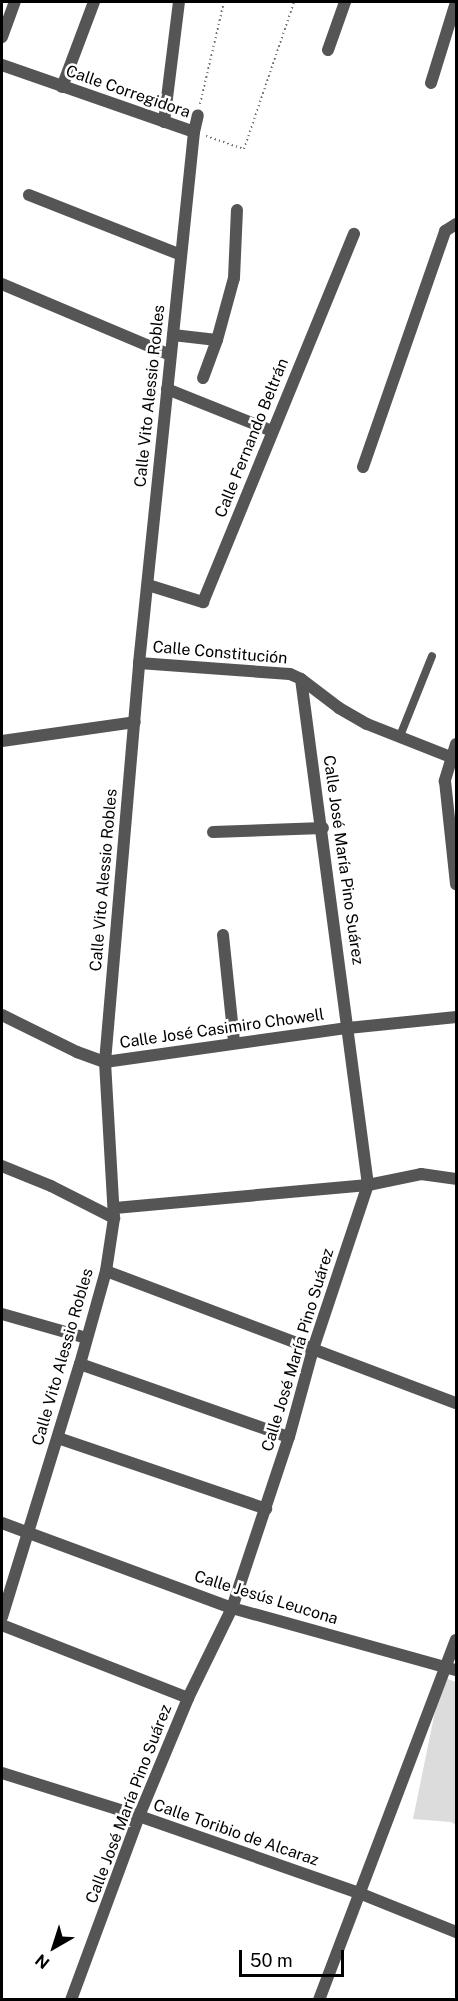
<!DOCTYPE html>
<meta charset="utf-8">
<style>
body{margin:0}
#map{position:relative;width:458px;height:2001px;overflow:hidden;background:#fff;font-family:"Public Sans",sans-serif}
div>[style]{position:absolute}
.green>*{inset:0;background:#dcdcdc}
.path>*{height:2px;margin-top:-1px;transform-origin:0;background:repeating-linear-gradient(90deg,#777 0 1.5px,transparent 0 4.5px)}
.service>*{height:8px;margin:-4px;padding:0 4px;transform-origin:4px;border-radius:4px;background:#555}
.minor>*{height:12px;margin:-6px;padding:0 6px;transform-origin:6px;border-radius:6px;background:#555}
.tertiary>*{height:12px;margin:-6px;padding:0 6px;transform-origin:6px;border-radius:6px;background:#555}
span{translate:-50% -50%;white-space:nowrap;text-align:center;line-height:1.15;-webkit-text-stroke:5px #fff;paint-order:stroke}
.street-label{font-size:16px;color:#000}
.frame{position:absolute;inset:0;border:3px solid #000;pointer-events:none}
.north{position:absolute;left:24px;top:1917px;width:60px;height:60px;-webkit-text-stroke:4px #fff;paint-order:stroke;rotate:219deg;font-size:16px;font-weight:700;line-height:24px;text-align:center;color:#000}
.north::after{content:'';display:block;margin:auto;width:21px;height:27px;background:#000;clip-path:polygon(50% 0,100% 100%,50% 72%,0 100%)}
.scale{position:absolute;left:239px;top:1950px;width:105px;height:27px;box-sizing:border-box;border:3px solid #000;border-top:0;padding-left:8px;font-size:18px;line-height:21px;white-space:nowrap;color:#000;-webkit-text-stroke:4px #fff;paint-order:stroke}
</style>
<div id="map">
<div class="green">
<div style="clip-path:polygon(442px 1677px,456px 1682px,456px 1825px,451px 1822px,413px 1819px)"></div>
</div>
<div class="path">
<div style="left:200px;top:104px;width:105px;rotate:-76.8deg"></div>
<div style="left:206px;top:136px;width:40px;rotate:18.9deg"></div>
<div style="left:244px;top:149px;width:155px;rotate:-71.2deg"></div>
</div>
<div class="service">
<div style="left:400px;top:736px;width:86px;rotate:-68.2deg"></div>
</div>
<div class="minor">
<div style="left:2px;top:37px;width:37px;rotate:-70deg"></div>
<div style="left:328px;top:50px;width:51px;rotate:-70.5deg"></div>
<div style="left:431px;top:83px;width:85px;rotate:-72.8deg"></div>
<div style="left:62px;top:87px;width:91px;rotate:-69.4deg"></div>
<div style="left:164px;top:122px;width:121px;rotate:-82.9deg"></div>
<div style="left:194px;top:132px;width:17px;rotate:-77deg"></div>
<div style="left:29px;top:195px;width:163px;rotate:21.5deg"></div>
<div style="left:2px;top:284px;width:182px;rotate:22.9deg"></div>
<div style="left:173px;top:335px;width:44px;rotate:6.5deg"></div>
<div style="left:203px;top:378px;width:40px;rotate:-69.8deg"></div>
<div style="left:217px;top:340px;width:64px;rotate:-74.7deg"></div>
<div style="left:234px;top:278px;width:68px;rotate:-87.5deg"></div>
<div style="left:167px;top:389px;width:113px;rotate:21.8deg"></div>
<div style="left:363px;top:467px;width:250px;rotate:-70.8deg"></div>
<div style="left:445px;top:231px;width:13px;rotate:-32deg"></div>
<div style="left:148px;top:585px;width:58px;rotate:17.2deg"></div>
<div style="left:203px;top:602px;width:398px;rotate:-67.7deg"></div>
<div style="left:2px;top:741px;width:134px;rotate:-8.1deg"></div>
<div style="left:456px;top:744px;width:39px;rotate:107deg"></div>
<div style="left:445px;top:781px;width:104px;rotate:83.9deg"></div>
<div style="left:213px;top:832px;width:110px;rotate:-2.1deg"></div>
<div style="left:223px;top:935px;width:108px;rotate:84.1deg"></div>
<div style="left:2px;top:1015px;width:84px;rotate:26.3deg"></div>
<div style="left:77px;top:1052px;width:30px;rotate:20deg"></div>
<div style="left:105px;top:1062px;width:245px;rotate:-8deg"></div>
<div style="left:348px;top:1028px;width:109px;rotate:-5.8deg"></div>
<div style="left:2px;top:1166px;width:53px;rotate:22.2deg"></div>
<div style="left:51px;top:1186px;width:71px;rotate:26.9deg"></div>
<div style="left:115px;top:1208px;width:254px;rotate:-5.2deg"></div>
<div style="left:368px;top:1185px;width:54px;rotate:-11.7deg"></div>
<div style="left:421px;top:1174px;width:35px;rotate:8deg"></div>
<div style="left:106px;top:1271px;width:374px;rotate:20.7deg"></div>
<div style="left:2px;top:1314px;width:87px;rotate:15.9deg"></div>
<div style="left:80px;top:1364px;width:221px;rotate:19.3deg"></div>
<div style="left:58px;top:1438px;width:220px;rotate:18.8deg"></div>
<div style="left:2px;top:1523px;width:245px;rotate:20.3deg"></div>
<div style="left:232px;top:1608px;width:232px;rotate:15.5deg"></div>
<div style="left:2px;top:1617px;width:265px;rotate:-72.9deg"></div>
<div style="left:80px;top:1364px;width:97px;rotate:-74.4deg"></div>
<div style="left:106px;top:1271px;width:54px;rotate:-81.4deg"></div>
<div style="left:114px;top:1218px;width:156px;rotate:-93.3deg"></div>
<div style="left:105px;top:1062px;width:400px;rotate:-85.1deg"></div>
<div style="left:2px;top:1625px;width:200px;rotate:21.4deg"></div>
<div style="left:2px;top:1773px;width:144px;rotate:17.4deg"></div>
<div style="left:139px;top:1816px;width:233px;rotate:19.3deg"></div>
<div style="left:359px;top:1893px;width:105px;rotate:21.9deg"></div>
<div style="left:71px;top:2000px;width:196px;rotate:-69.7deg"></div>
<div style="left:139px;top:1816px;width:128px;rotate:-67.4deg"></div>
<div style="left:188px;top:1698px;width:100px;rotate:-63.9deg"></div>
<div style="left:232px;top:1608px;width:180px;rotate:-71.6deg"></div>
<div style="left:289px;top:1437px;width:91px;rotate:-74.7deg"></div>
<div style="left:313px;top:1349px;width:173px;rotate:-71.5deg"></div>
<div style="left:368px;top:1185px;width:510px;rotate:-97.54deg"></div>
<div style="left:319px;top:2000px;width:385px;rotate:-69.2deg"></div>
</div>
<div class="tertiary">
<div style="left:2px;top:65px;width:203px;rotate:19.2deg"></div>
<div style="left:194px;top:132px;width:534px;rotate:95.91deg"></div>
<div style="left:139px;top:663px;width:151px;rotate:4.2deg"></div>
<div style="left:290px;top:674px;width:12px;rotate:24deg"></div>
<div style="left:301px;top:679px;width:48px;rotate:37.3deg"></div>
<div style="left:339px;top:708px;width:32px;rotate:30deg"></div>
<div style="left:367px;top:724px;width:96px;rotate:21.5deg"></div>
</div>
<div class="street-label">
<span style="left:128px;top:92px;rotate:19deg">Calle Corregidora</span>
<span style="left:150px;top:396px;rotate:-84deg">Calle Vito Alessio Robles</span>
<span style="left:252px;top:438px;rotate:-68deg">Calle Fernando Beltrán</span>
<span style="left:220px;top:653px;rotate:5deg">Calle Constitución</span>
<span style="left:343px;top:860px;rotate:82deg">Calle José María Pino Suárez</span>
<span style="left:104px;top:880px;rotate:-85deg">Calle Vito Alessio Robles</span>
<span style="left:222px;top:1029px;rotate:-8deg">Calle José Casimiro Chowell</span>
<span style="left:298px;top:1350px;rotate:-73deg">Calle José María Pino Suárez</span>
<span style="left:63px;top:1357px;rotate:-74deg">Calle Vito Alessio Robles</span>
<span style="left:266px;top:1598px;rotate:17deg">Calle Jesús Leucona</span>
<span style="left:129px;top:1804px;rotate:-69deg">Calle José María Pino Suárez</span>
<span style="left:236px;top:1833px;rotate:19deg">Calle Toribio de Alcaraz</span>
</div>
<div class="frame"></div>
<div class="north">N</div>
<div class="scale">50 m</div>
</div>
